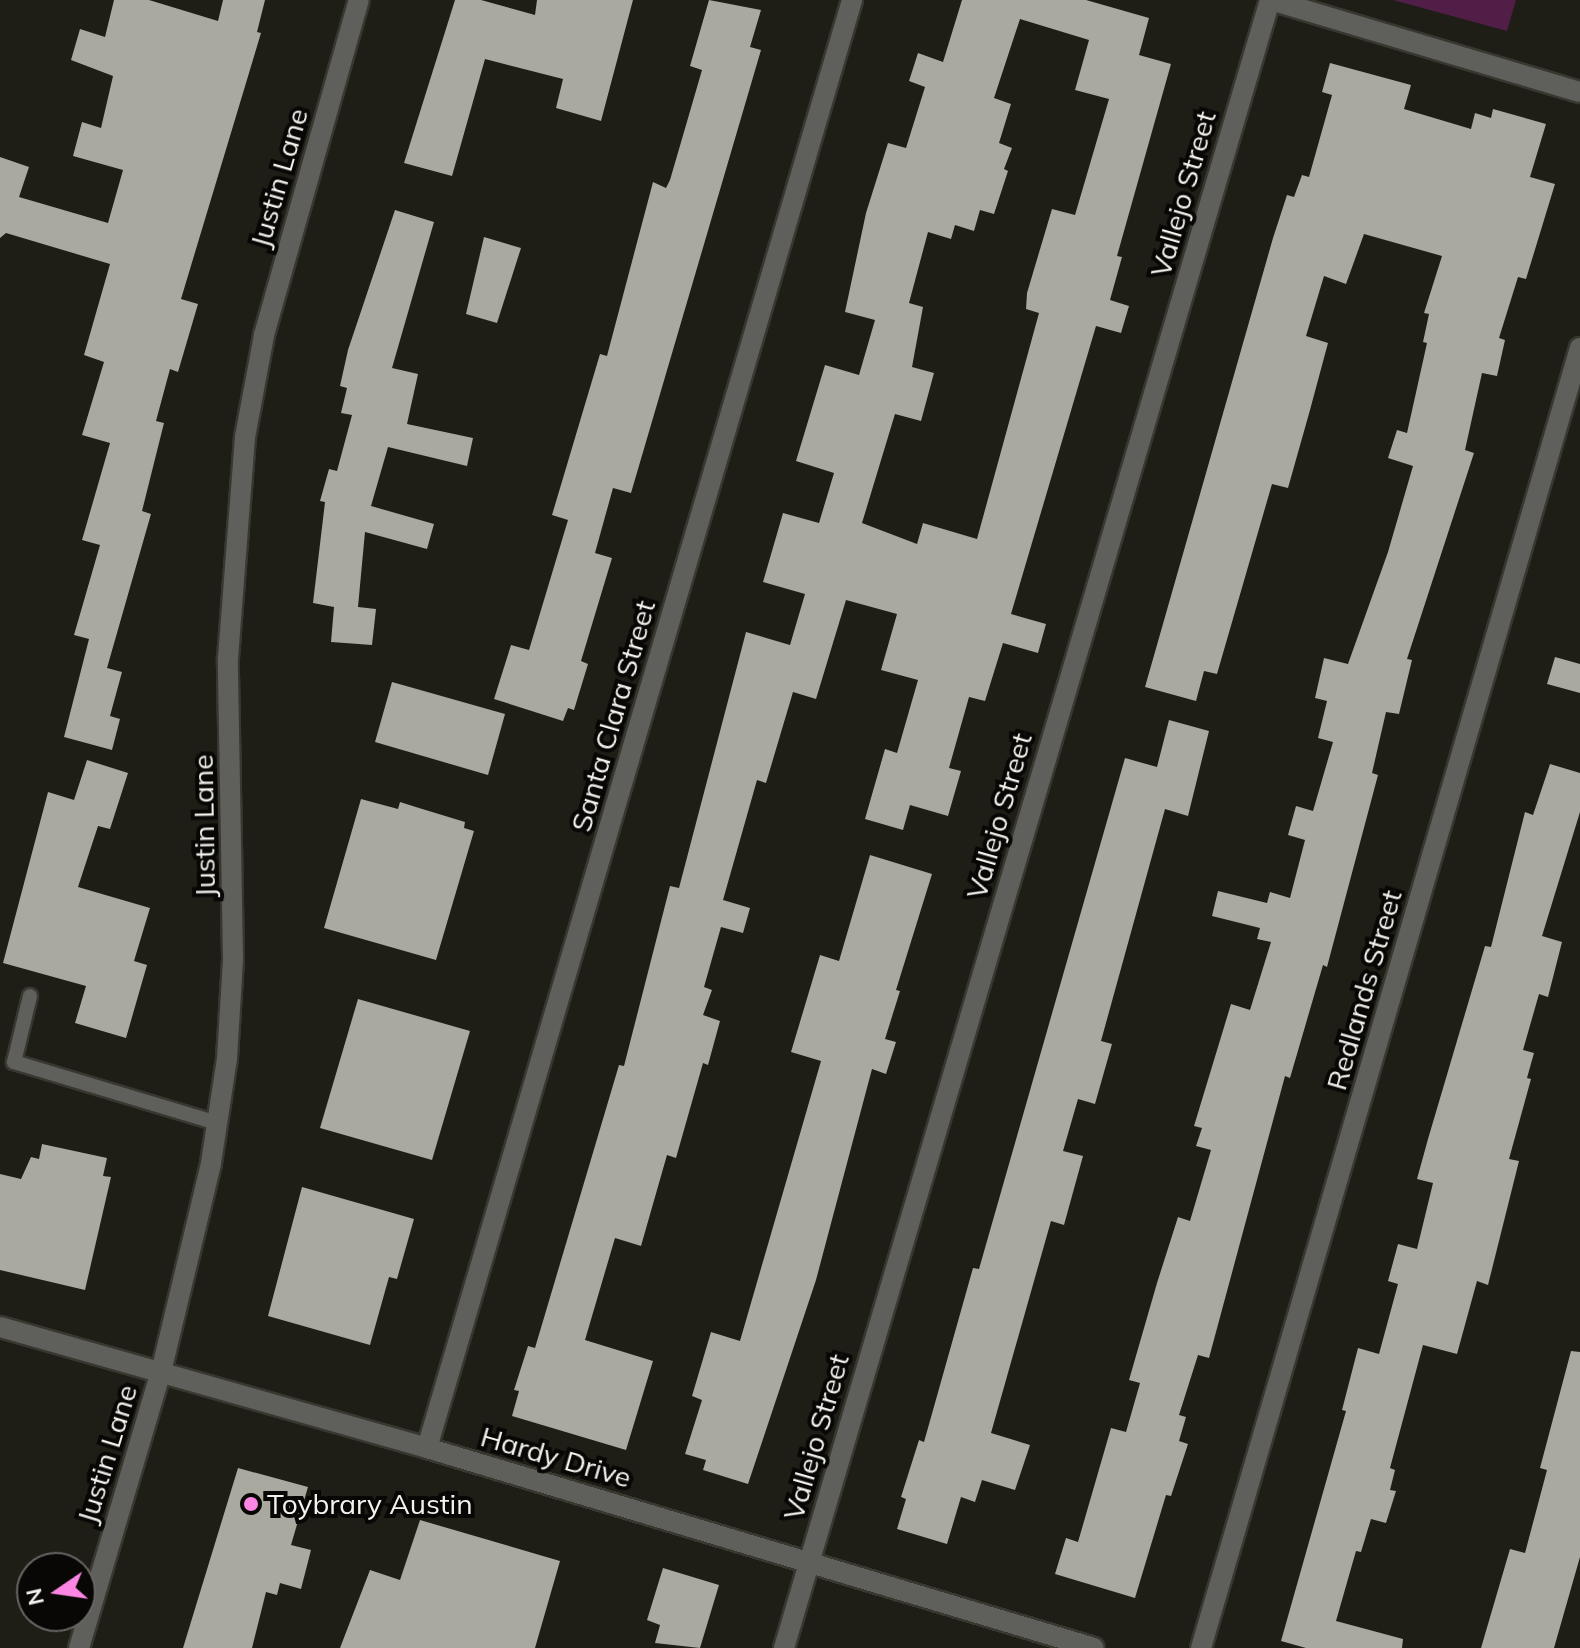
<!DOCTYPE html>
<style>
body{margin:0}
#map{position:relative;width:1580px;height:1648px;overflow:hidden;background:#1e1d16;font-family:Mulish,sans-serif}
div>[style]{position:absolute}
.green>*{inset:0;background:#511e48}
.building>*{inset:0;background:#aaa9a0}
.roads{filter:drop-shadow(2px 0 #383730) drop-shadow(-2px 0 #383730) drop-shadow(0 2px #383730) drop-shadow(0 -2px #383730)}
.service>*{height:14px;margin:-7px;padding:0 7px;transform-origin:7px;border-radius:7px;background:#5f5f5b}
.minor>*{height:20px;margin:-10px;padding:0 10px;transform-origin:10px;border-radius:10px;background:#5f5f5b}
.tertiary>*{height:20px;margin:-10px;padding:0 10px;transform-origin:10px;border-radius:10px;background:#5f5f5b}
.dots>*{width:22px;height:22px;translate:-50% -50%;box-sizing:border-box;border:4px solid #080705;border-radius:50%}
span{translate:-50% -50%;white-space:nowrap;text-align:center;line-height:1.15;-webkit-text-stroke:8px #080705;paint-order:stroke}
.street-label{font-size:28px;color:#f3f3ee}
.poi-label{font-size:28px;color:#f3f3ee}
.left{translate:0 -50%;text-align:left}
.north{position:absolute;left:16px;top:1552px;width:80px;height:80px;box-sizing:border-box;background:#080705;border:2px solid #666562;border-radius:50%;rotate:257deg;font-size:22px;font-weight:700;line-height:32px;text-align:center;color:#f3f3ee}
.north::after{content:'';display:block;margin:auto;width:28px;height:36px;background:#fc86e4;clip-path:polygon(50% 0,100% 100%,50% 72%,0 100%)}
</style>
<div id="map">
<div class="green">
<div style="clip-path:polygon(1393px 0,1516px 0,1507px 31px)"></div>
</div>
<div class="building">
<div style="clip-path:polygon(114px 0,149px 0,218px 21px,223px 0,265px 0,257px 32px,261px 33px,181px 299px,198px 304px,178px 372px,170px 369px,156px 421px,164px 423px,142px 511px,151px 514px,107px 668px,122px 672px,110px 716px,120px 719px,112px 750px,64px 737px,89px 639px,74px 635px,100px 545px,82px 540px,110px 443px,82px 435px,104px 362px,84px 355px,110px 264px,6px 233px,0 238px,0 157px,29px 167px,19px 197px,108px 223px,123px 170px,73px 156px,82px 122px,101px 128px,113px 76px,71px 60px,80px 29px,105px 37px)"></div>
<div style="clip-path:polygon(455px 0,481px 0,535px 15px,537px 0,633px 0,601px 121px,556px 108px,563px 79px,485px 59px,452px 176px,404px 163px)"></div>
<div style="clip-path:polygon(709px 0,761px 10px,750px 47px,761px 50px,631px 493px,613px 488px,595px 553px,612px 558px,581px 661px,588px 664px,574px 710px,568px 708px,563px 721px,494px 699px,511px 645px,529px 650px,568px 520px,552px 515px,600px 354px,607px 356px,653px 182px,666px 188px,670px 180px,702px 70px,690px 66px)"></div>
<div style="clip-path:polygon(evenodd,962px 0,1086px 0,1149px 18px,1139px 55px,1171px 64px,1117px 256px,1122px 257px,1110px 300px,1129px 306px,1121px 333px,1096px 326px,1011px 614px,1046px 624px,1038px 653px,1003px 643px,985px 701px,969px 697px,949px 768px,961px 771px,948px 816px,910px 805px,903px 830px,865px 819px,885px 749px,897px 753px,918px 680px,881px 670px,897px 614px,846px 600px,816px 699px,793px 692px,766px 783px,757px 780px,723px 900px,750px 908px,743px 933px,721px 927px,704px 987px,712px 990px,703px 1015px,720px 1021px,708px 1065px,703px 1063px,676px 1158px,667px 1155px,641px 1246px,615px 1238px,585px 1340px,653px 1361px,626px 1450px,512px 1416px,519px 1391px,514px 1390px,528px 1346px,535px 1348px,619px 1065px,624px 1066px,670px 886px,679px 888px,746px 632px,790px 645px,805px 594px,763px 582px,783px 513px,819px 523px,834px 473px,796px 461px,825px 365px,859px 375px,875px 320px,845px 312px,866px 213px,888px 143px,906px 148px,925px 87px,909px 81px,918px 53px,943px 62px,962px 0,1020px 19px,1089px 40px,1075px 90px,1109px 99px,1075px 215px,1052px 209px,1027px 293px,1026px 309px,1039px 313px,977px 539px,923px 523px,917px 544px,862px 523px,895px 414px,921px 421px,934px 373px,912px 367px,923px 307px,909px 303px,928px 232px,951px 239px,955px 225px,974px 231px,980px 210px,994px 214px,1008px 171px,1004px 169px,1012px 148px,999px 143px,1011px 104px,994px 98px,1020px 19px)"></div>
<div style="clip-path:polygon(1330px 63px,1411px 85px,1404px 109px,1471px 129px,1475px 113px,1491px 118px,1493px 109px,1546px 124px,1530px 177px,1555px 184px,1526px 279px,1518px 277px,1499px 338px,1505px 340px,1497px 376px,1482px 373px,1465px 450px,1474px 453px,1407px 659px,1412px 660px,1399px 714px,1386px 712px,1372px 773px,1378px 775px,1327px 967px,1323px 965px,1290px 1078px,1285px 1076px,1209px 1358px,1198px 1355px,1179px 1415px,1186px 1417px,1179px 1441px,1188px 1444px,1171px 1496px,1166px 1495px,1135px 1598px,1055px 1574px,1066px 1538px,1078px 1542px,1111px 1428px,1126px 1432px,1140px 1383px,1129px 1380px,1157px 1283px,1178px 1217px,1190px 1221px,1211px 1150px,1196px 1146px,1202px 1128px,1194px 1126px,1231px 1004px,1250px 1010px,1271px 942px,1257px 939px,1260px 928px,1212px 916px,1218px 891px,1267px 903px,1270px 892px,1290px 898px,1305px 840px,1288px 835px,1296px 806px,1313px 811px,1333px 742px,1318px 738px,1327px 701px,1315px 698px,1324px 658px,1348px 664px,1388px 552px,1413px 466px,1388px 458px,1397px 430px,1407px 433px,1427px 343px,1423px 342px,1429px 314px,1424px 313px,1442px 256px,1364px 234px,1346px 284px,1324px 276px,1306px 336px,1328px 343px,1310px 410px,1288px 488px,1272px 484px,1217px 674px,1204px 671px,1196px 701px,1145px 687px,1273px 238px,1287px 195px,1294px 197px,1302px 175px,1309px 177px,1316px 152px,1332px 95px,1322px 92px)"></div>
<div style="clip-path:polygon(395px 210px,434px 222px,392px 368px,418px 374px,407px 424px,473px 438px,467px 466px,388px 447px,371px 506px,434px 524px,427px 549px,365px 532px,358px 607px,376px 609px,372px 645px,331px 642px,334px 607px,313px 603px,325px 502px,320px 501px,329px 469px,337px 471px,352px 415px,341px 413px,347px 388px,340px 386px,348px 350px)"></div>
<div style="clip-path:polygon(484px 237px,521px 248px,497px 323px,466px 314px)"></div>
<div style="clip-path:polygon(1555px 657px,1580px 664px,1580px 693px,1547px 684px)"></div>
<div style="clip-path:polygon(392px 682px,505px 714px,488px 775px,375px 742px)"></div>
<div style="clip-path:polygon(1169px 720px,1209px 731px,1188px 816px,1165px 809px,1101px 1041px,1112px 1044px,1095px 1104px,1078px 1099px,1063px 1151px,1083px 1156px,1064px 1225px,1051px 1221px,991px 1433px,1030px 1445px,1015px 1490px,982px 1480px,975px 1502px,961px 1497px,947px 1544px,897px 1529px,906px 1499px,901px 1497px,919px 1440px,924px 1442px,973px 1268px,979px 1269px,1125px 758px,1157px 767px)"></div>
<div style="clip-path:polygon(87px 760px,128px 773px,110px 829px,98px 826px,78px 887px,150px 908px,134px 961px,147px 965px,126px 1038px,75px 1023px,86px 986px,3px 963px,48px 792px,74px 800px)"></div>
<div style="clip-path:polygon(1550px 764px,1580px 773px,1580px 812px,1542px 936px,1562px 942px,1548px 997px,1539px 994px,1523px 1050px,1534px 1053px,1527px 1078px,1531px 1079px,1509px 1159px,1519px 1161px,1488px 1285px,1477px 1281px,1457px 1354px,1423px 1345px,1390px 1468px,1395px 1470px,1390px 1490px,1396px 1491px,1386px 1523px,1371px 1519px,1361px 1552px,1356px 1551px,1336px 1621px,1403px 1639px,1402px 1648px,1306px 1648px,1281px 1641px,1346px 1411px,1342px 1410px,1358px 1348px,1379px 1354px,1398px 1284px,1388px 1281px,1398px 1244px,1417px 1249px,1433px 1183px,1417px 1179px,1428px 1139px,1485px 946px,1491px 947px,1525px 812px,1533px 815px)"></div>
<div style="clip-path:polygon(361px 799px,398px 809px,400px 802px,419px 808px,465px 822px,464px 828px,474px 831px,436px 960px,324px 928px)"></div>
<div style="clip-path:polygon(870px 855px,932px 874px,896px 990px,900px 991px,885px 1039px,896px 1042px,886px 1074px,872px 1069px,816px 1280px,748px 1484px,703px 1470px,706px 1460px,685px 1454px,702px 1400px,692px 1396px,711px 1332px,740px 1341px,821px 1061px,791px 1052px,820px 955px,839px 961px)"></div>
<div style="clip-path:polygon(358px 999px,470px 1031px,432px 1160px,320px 1128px)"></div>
<div style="clip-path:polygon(42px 1144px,107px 1158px,103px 1176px,111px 1177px,85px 1290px,0 1270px,0 1174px,21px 1179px,31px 1157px,39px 1159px)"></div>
<div style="clip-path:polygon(302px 1187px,414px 1219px,397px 1279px,389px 1277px,370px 1345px,268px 1316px)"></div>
<div style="clip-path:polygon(1571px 1351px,1580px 1352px,1580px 1557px,1554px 1648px,1481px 1648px,1510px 1549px,1525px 1553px,1547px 1470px,1540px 1468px)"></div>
<div style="clip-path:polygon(238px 1468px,308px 1487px,291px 1545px,311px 1550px,301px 1589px,280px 1583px,277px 1595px,266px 1592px,252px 1648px,183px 1648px)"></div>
<div style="clip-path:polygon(420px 1520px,560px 1561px,535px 1648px,340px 1648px,370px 1570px,400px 1580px)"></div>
<div style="clip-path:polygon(663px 1568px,719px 1585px,700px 1648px,655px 1643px,660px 1625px,647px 1620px)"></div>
</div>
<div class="roads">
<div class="service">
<div style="left:30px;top:996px;width:68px;rotate:103.6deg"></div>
<div style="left:14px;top:1062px;width:212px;rotate:16.7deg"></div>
</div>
<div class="minor">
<div style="left:1271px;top:0;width:322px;rotate:16.6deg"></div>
<div style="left:0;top:1327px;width:444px;rotate:15.8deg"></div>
<div style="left:427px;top:1448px;width:696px;rotate:16.69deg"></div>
<div style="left:427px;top:1448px;width:1509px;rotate:-73.64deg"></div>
<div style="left:784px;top:1648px;width:1718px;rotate:-73.57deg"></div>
<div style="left:1201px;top:1648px;width:1354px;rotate:-73.75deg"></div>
</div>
<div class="tertiary">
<div style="left:79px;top:1648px;width:288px;rotate:-73.5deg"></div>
<div style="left:161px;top:1372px;width:215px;rotate:-76.5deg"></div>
<div style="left:211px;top:1163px;width:106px;rotate:-81.3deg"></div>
<div style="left:227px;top:1058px;width:99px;rotate:-86.5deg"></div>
<div style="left:233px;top:959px;width:301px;rotate:-91deg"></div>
<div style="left:228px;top:658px;width:222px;rotate:-85.6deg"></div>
<div style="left:245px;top:437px;width:104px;rotate:-79.4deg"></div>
<div style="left:264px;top:335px;width:348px;rotate:-74.2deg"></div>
</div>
</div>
<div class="dots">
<div style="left:251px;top:1504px;background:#fc86e4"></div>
</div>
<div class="street-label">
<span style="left:279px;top:178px;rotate:-74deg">Justin Lane</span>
<span style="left:1183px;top:194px;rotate:-74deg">Vallejo Street</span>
<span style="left:613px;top:716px;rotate:-74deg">Santa Clara Street</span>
<span style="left:999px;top:816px;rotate:-74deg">Vallejo Street</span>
<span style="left:204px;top:826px;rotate:-91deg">Justin Lane</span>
<span style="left:1364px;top:990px;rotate:-74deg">Redlands Street</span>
<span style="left:816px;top:1437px;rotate:-74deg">Vallejo Street</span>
<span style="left:107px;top:1454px;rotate:-73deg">Justin Lane</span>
<span style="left:556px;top:1457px;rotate:16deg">Hardy Drive</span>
</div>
<div class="poi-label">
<span class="left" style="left:267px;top:1504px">Toybrary Austin</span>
</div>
<div class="north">N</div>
</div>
